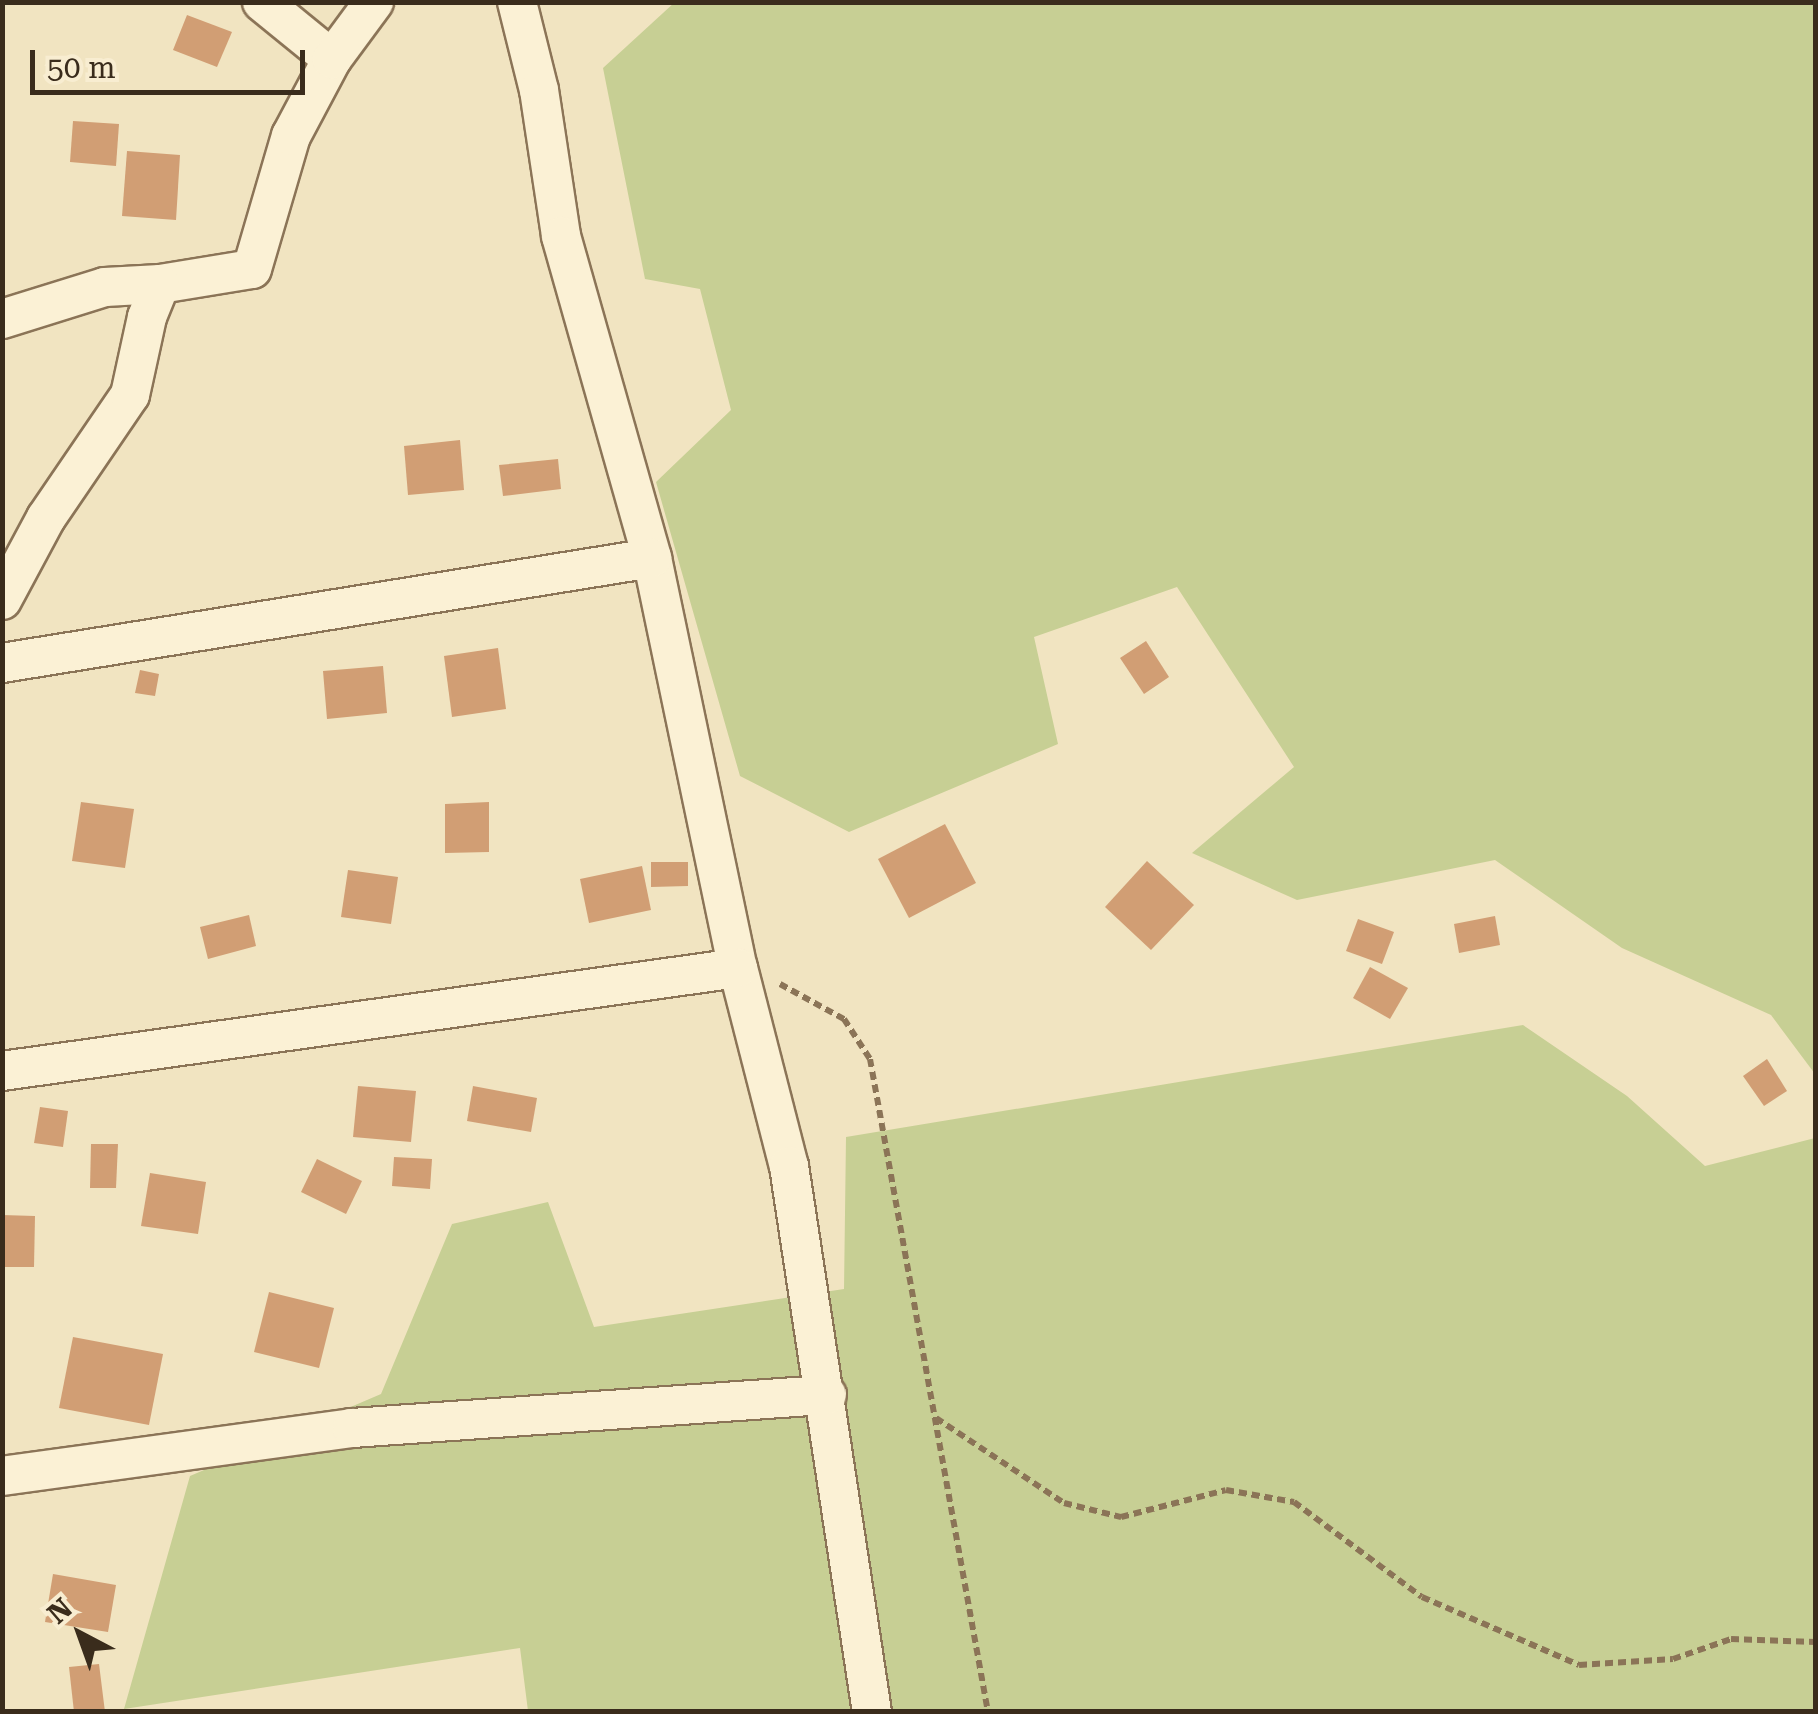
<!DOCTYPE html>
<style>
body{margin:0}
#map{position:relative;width:1818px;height:1714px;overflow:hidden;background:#f1e4c1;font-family:"Roboto Serif",serif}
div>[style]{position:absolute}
.green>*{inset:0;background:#c7cf94}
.building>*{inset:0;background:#d19e74}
.path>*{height:6px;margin-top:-3px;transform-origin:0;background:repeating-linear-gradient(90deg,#8b7457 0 8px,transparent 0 13px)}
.roads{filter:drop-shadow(2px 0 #8b7457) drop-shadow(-2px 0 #8b7457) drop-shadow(0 2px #8b7457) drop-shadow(0 -2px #8b7457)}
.minor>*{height:38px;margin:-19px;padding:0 19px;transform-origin:19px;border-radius:19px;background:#fbf1d5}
span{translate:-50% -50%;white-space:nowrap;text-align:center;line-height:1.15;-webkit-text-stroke:8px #f8edd1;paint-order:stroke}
.frame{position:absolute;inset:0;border:5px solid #3a2c1c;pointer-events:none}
.north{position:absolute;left:30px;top:1584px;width:100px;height:100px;-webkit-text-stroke:8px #f8edd1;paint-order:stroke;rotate:319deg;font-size:28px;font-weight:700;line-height:40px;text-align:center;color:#3a2c1c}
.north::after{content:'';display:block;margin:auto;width:35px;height:45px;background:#3a2c1c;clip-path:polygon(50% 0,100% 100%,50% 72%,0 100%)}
.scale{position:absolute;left:30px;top:50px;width:275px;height:45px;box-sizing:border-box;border:5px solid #3a2c1c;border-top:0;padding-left:12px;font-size:30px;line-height:35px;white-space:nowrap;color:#3a2c1c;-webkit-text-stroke:8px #f8edd1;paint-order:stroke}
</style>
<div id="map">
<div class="green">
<div style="clip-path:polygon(675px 2px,1815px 3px,1815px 1074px,1771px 1015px,1622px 948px,1495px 860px,1297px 900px,1192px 853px,1294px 767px,1177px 587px,1034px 637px,1058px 744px,849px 832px,740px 776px,656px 482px,731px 410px,700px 289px,645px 279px,603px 68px)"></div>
<div style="clip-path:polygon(1523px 1025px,1627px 1096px,1705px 1166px,1815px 1138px,1815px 1711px,528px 1711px,520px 1648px,124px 1709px,190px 1476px,381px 1394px,452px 1224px,548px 1202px,594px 1327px,844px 1289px,846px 1137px)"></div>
</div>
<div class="building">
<div style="clip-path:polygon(187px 15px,232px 32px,217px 67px,173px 50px)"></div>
<div style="clip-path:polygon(73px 121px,119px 124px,116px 166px,70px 162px)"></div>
<div style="clip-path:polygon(127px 151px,180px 155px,176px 220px,122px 216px)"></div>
<div style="clip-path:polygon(460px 440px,464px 490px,408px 495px,404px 446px)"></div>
<div style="clip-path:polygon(558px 459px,561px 489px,503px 496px,499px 465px)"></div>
<div style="clip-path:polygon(1146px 641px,1169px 677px,1144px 694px,1120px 658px)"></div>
<div style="clip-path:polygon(498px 648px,506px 709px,452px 717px,444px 656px)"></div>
<div style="clip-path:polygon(383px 666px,387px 713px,327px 719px,323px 671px)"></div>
<div style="clip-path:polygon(140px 670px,159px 674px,155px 696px,135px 693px)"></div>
<div style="clip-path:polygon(81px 802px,134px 809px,125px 868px,72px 861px)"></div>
<div style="clip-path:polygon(489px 802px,489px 852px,445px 853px,445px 804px)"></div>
<div style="clip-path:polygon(945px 824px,976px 883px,909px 918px,878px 859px)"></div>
<div style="clip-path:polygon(1147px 861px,1194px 905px,1151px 950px,1105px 907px)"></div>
<div style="clip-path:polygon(651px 862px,688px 862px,688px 886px,651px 887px)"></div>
<div style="clip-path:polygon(642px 866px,651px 910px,589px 923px,580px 879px)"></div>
<div style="clip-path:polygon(348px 870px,398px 877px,391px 924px,341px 917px)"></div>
<div style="clip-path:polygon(249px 915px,256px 946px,208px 959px,200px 927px)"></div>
<div style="clip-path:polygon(1495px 916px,1500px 945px,1459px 953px,1454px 924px)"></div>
<div style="clip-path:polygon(1358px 919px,1394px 932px,1382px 964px,1346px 951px)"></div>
<div style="clip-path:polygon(1370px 967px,1408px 988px,1390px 1019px,1353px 998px)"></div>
<div style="clip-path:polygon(1767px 1059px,1787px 1091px,1764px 1106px,1743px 1076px)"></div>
<div style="clip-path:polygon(358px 1086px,416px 1091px,411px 1142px,353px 1137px)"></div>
<div style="clip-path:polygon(473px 1086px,537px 1098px,531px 1132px,467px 1121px)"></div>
<div style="clip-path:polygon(40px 1107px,68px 1111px,63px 1147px,34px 1143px)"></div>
<div style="clip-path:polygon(91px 1144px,118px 1144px,116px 1188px,90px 1188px)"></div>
<div style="clip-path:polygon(394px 1157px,432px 1159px,430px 1189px,392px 1186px)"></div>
<div style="clip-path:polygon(317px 1159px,362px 1181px,346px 1214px,301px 1192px)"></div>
<div style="clip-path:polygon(150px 1173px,206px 1182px,198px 1234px,141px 1226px)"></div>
<div style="clip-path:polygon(2px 1215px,35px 1216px,34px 1267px,2px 1267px)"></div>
<div style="clip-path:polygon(269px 1292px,334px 1308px,319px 1368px,254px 1352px)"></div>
<div style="clip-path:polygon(73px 1337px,163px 1354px,149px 1425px,59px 1408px)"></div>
<div style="clip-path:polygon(53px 1574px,116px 1585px,108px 1632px,45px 1622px)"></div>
<div style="clip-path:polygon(99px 1664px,105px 1712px,74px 1712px,69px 1667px)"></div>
</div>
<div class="path">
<div style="left:780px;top:984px;width:73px;rotate:28.7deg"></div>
<div style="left:844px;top:1019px;width:48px;rotate:57deg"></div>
<div style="left:870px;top:1059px;width:664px;rotate:79.76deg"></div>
<div style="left:936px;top:1418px;width:154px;rotate:33.6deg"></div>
<div style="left:1064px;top:1503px;width:59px;rotate:13.8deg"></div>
<div style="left:1121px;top:1517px;width:108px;rotate:-14.4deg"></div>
<div style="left:1226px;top:1490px;width:69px;rotate:10deg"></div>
<div style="left:1294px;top:1502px;width:159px;rotate:36.6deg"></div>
<div style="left:1422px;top:1597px;width:171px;rotate:23.4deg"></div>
<div style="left:1579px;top:1665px;width:94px;rotate:-3.7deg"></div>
<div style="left:1673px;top:1659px;width:61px;rotate:-19deg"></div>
<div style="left:1731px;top:1639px;width:85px;rotate:2deg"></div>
</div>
<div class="roads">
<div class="minor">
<div style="left:262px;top:2px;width:90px;rotate:39.2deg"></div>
<div style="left:517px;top:2px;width:91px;rotate:76deg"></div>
<div style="left:539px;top:90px;width:148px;rotate:81.4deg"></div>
<div style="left:561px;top:236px;width:335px;rotate:74.2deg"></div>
<div style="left:652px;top:558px;width:419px;rotate:78.2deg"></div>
<div style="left:738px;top:968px;width:204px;rotate:75.6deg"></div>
<div style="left:789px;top:1166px;width:552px;rotate:81.36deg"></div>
<div style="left:2px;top:319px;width:108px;rotate:-17.3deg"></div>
<div style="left:105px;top:287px;width:55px;rotate:-3.1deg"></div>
<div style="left:160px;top:284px;width:93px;rotate:-9.3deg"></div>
<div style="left:252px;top:269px;width:139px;rotate:-73.7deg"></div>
<div style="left:291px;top:136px;width:87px;rotate:-62deg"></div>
<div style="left:332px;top:59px;width:71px;rotate:-53.6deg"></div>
<div style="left:2px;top:600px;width:93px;rotate:-61.8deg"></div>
<div style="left:46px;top:518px;width:149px;rotate:-55.7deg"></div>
<div style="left:130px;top:395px;width:80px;rotate:-77.7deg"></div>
<div style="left:147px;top:317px;width:35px;rotate:-68deg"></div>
<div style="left:2px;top:663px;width:658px;rotate:-9.18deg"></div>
<div style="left:2px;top:1071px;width:743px;rotate:-7.97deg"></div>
<div style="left:2px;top:1476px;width:353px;rotate:-7.8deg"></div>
<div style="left:352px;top:1428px;width:476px;rotate:-4deg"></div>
</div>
</div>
<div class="frame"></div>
<div class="north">N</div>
<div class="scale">50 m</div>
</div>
